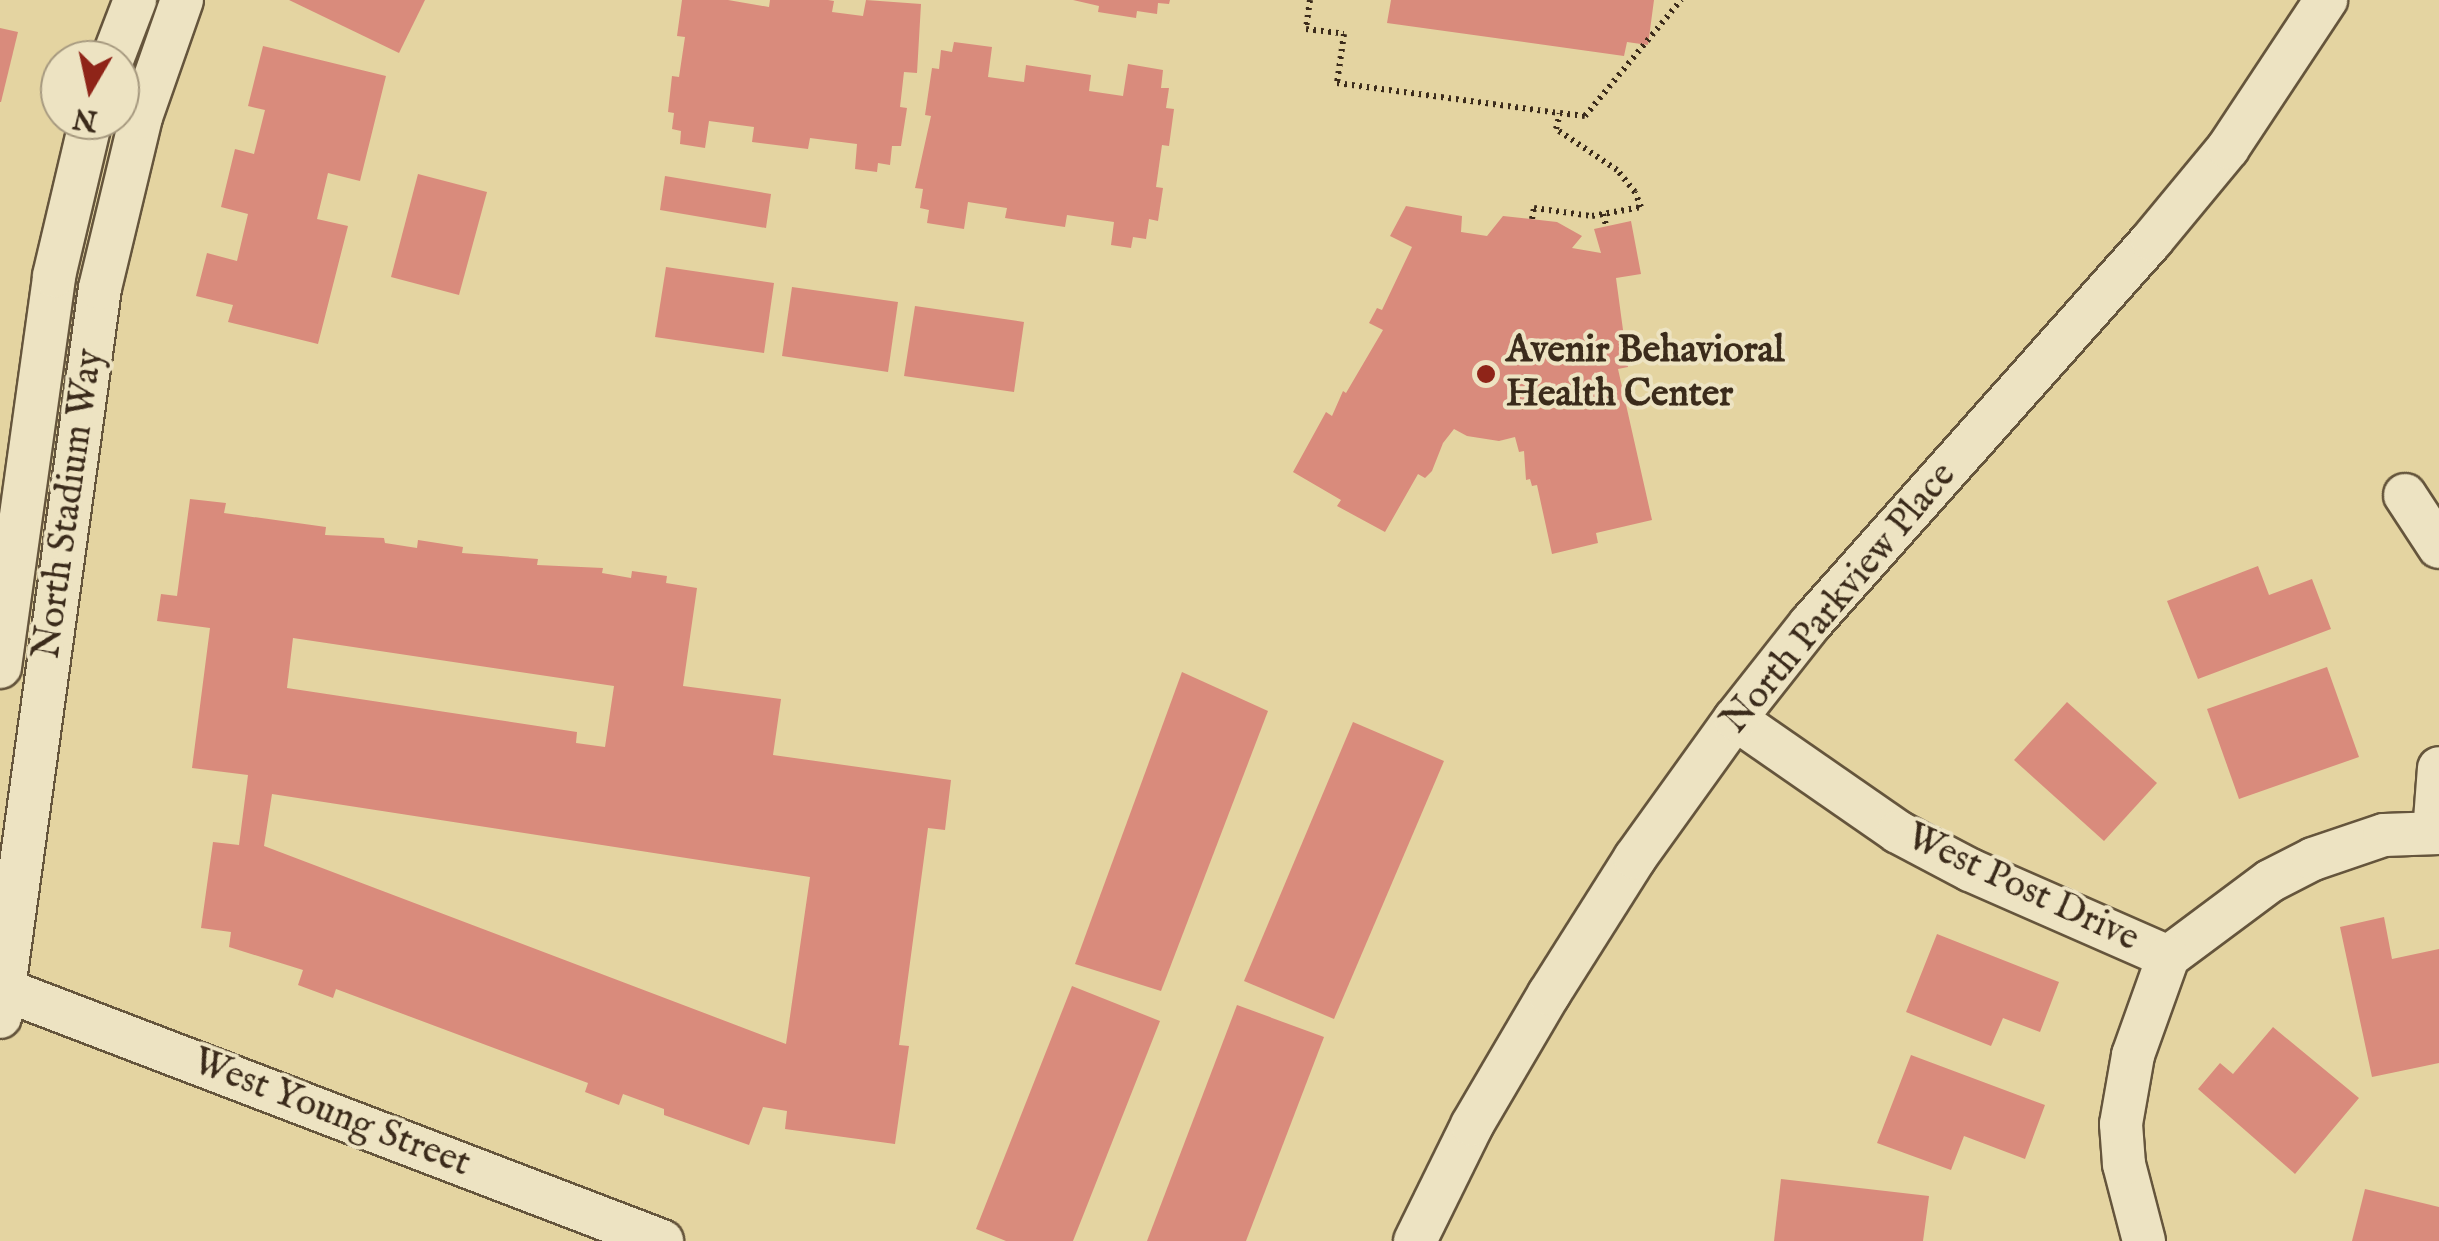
<!DOCTYPE html>
<style>
body{margin:0}
#map{position:relative;width:2439px;height:1241px;overflow:hidden;background:#e4d4a1;font-family:"IM FELL English",serif}
div>[style]{position:absolute}
.building>*{inset:0;background:#d98b7c}
.path>*{height:6px;margin-top:-3px;transform-origin:0;background:repeating-linear-gradient(90deg,#3b2b1b 0 2.5px,transparent 0 7.5px)}
.roads{filter:drop-shadow(2px 0 #65553c) drop-shadow(-2px 0 #65553c) drop-shadow(0 2px #65553c) drop-shadow(0 -2px #65553c)}
.minor>*{height:42px;margin:-21px;padding:0 21px;transform-origin:21px;border-radius:21px;background:#ede3c2}
.dots>*{width:28px;height:28px;translate:-50% -50%;box-sizing:border-box;border:5px solid #ede3c2;border-radius:50%}
span{translate:-50% -50%;white-space:nowrap;text-align:center;line-height:1.15;-webkit-text-stroke:8px #ede3c2;paint-order:stroke}
.poi-label{font-size:38px;color:#3b2b1b;font-weight:700}
.left{translate:0 -50%;text-align:left}
.street-label{font-size:38px;color:#3b2b1b}
.north{position:absolute;left:40px;top:40px;width:100px;height:100px;box-sizing:border-box;background:#ede3c2;border:2px solid #a6997f;border-radius:50%;rotate:189deg;font-size:28px;font-weight:700;line-height:40px;text-align:center;color:#3b2b1b}
.north::after{content:'';display:block;margin:auto;width:35px;height:45px;background:#8f2418;clip-path:polygon(50% 0,100% 100%,50% 72%,0 100%)}
</style>
<div id="map">
<div class="building">
<div style="clip-path:polygon(289px 0,425px 0,399px 53px)"></div>
<div style="clip-path:polygon(682px 0,728px 0,769px 7px,770px 0,828px 0,834px 1px,832px 12px,863px 16px,866px 0,921px 4px,917px 73px,904px 72px,900px 107px,907px 108px,901px 146px,892px 146px,890px 165px,878px 163px,877px 172px,855px 169px,857px 144px,810px 138px,808px 149px,752px 142px,754px 127px,709px 121px,705px 148px,680px 144px,681px 131px,672px 129px,674px 113px,668px 112px,672px 76px,679px 77px,685px 37px,677px 36px)"></div>
<div style="clip-path:polygon(1073px 0,1170px 0,1169px 4px,1158px 3px,1157px 14px,1137px 11px,1136px 18px,1098px 12px,1099px 6px)"></div>
<div style="clip-path:polygon(1391px 0,1654px 0,1648px 45px,1627px 42px,1624px 56px,1387px 23px)"></div>
<div style="clip-path:polygon(0 28px,18px 32px,1px 102px,0 102px)"></div>
<div style="clip-path:polygon(954px 42px,992px 47px,988px 77px,1024px 82px,1026px 65px,1091px 75px,1089px 91px,1123px 96px,1128px 64px,1163px 70px,1161px 88px,1169px 88px,1166px 108px,1174px 109px,1169px 146px,1162px 145px,1156px 187px,1163px 188px,1158px 221px,1149px 219px,1146px 239px,1133px 237px,1131px 248px,1111px 245px,1114px 222px,1067px 215px,1065px 227px,1005px 218px,1007px 208px,968px 202px,964px 229px,927px 223px,929px 210px,920px 208px,923px 189px,915px 188px,931px 116px,925px 115px,932px 68px,939px 69px,941px 50px,952px 52px)"></div>
<div style="clip-path:polygon(263px 46px,386px 76px,360px 181px,328px 173px,317px 219px,348px 226px,318px 344px,228px 322px,233px 305px,196px 296px,207px 253px,237px 261px,248px 214px,221px 207px,235px 149px,254px 154px,265px 110px,248px 106px)"></div>
<div style="clip-path:polygon(418px 174px,487px 192px,459px 295px,391px 277px)"></div>
<div style="clip-path:polygon(665px 176px,771px 194px,766px 228px,660px 210px)"></div>
<div style="clip-path:polygon(1406px 206px,1462px 216px,1461px 232px,1487px 236px,1503px 216px,1557px 222px,1582px 236px,1572px 248px,1601px 253px,1594px 229px,1631px 221px,1641px 274px,1616px 278px,1628px 367px,1618px 369px,1652px 520px,1596px 533px,1598px 543px,1552px 554px,1537px 485px,1532px 486px,1530px 479px,1526px 480px,1524px 451px,1519px 452px,1515px 437px,1499px 441px,1467px 436px,1454px 429px,1443px 443px,1432px 471px,1425px 478px,1418px 474px,1385px 532px,1337px 506px,1341px 500px,1293px 472px,1326px 412px,1332px 416px,1343px 391px,1346px 393px,1383px 330px,1369px 323px,1377px 308px,1382px 310px,1412px 247px,1390px 236px)"></div>
<div style="clip-path:polygon(666px 267px,774px 283px,764px 353px,655px 337px)"></div>
<div style="clip-path:polygon(792px 287px,898px 302px,888px 372px,782px 356px)"></div>
<div style="clip-path:polygon(915px 306px,1024px 322px,1014px 392px,904px 376px)"></div>
<div style="clip-path:polygon(evenodd,190px 499px,226px 503px,224px 513px,326px 527px,325px 535px,384px 538px,385px 543px,417px 548px,418px 540px,463px 547px,462px 553px,538px 559px,537px 565px,603px 568px,602px 573px,631px 578px,632px 571px,667px 576px,666px 583px,697px 588px,683px 686px,781px 699px,773px 755px,951px 780px,945px 830px,928px 828px,899px 1045px,909px 1046px,895px 1144px,785px 1129px,787px 1111px,763px 1107px,749px 1145px,664px 1115px,664px 1109px,623px 1094px,619px 1105px,585px 1092px,588px 1083px,336px 989px,333px 998px,298px 985px,303px 970px,229px 947px,231px 932px,201px 928px,213px 842px,239px 845px,248px 775px,192px 768px,210px 628px,157px 621px,161px 594px,177px 596px,190px 499px,293px 638px,614px 686px,605px 747px,576px 743px,577px 732px,287px 688px,293px 638px,190px 499px,272px 794px,810px 877px,786px 1044px,264px 846px,272px 794px)"></div>
<div style="clip-path:polygon(2258px 566px,2269px 595px,2312px 579px,2331px 629px,2198px 679px,2167px 601px)"></div>
<div style="clip-path:polygon(2327px 667px,2359px 757px,2239px 799px,2207px 709px)"></div>
<div style="clip-path:polygon(1182px 672px,1268px 711px,1161px 991px,1075px 964px)"></div>
<div style="clip-path:polygon(2067px 702px,2157px 783px,2104px 841px,2014px 760px)"></div>
<div style="clip-path:polygon(1353px 722px,1444px 761px,1334px 1019px,1244px 981px)"></div>
<div style="clip-path:polygon(2384px 917px,2392px 959px,2439px 949px,2439px 1063px,2372px 1077px,2340px 927px)"></div>
<div style="clip-path:polygon(1937px 934px,2059px 982px,2040px 1032px,2003px 1018px,1991px 1046px,1906px 1012px)"></div>
<div style="clip-path:polygon(1072px 986px,1160px 1021px,1073px 1241px,1006px 1241px,976px 1229px)"></div>
<div style="clip-path:polygon(1237px 1005px,1324px 1037px,1246px 1241px,1147px 1241px)"></div>
<div style="clip-path:polygon(2273px 1027px,2359px 1098px,2295px 1174px,2198px 1089px,2220px 1063px,2233px 1074px)"></div>
<div style="clip-path:polygon(1911px 1055px,2045px 1105px,2025px 1159px,1964px 1136px,1951px 1170px,1877px 1143px)"></div>
<div style="clip-path:polygon(1781px 1179px,1929px 1196px,1923px 1241px,1774px 1241px)"></div>
<div style="clip-path:polygon(2365px 1189px,2439px 1207px,2439px 1241px,2352px 1241px)"></div>
</div>
<div class="path">
<div style="left:1310px;top:0;width:29px;rotate:98deg"></div>
<div style="left:1306px;top:29px;width:38px;rotate:7deg"></div>
<div style="left:1344px;top:34px;width:49px;rotate:98.1deg"></div>
<div style="left:1337px;top:83px;width:225px;rotate:7.7deg"></div>
<div style="left:1603px;top:214px;width:11px;rotate:75deg"></div>
<div style="left:1532px;top:219px;width:11px;rotate:-80deg"></div>
<div style="left:1534px;top:208px;width:59px;rotate:7.9deg"></div>
<div style="left:1592px;top:216px;width:50px;rotate:-10.4deg"></div>
<div style="left:1641px;top:207px;width:16px;rotate:-112deg"></div>
<div style="left:1635px;top:192px;width:28px;rotate:-129deg"></div>
<div style="left:1617px;top:170px;width:73px;rotate:-146.1deg"></div>
<div style="left:1556px;top:129px;width:16px;rotate:-76deg"></div>
<div style="left:1560px;top:113px;width:25px;rotate:7deg"></div>
<div style="left:1585px;top:116px;width:151px;rotate:-50.4deg"></div>
</div>
<div class="roads">
<div class="minor">
<div style="left:112px;top:60px;width:64px;rotate:-69deg"></div>
<div style="left:2405px;top:495px;width:62px;rotate:56.8deg"></div>
<div style="left:0;top:667px;width:395px;rotate:-82.1deg"></div>
<div style="left:54px;top:276px;width:160px;rotate:-76.7deg"></div>
<div style="left:1735px;top:719px;width:198px;rotate:34.7deg"></div>
<div style="left:1898px;top:832px;width:81px;rotate:27.8deg"></div>
<div style="left:1970px;top:870px;width:216px;rotate:23.7deg"></div>
<div style="left:2434px;top:833px;width:65px;rotate:-85.6deg"></div>
<div style="left:2168px;top:957px;width:127px;rotate:-36.7deg"></div>
<div style="left:2270px;top:881px;width:48px;rotate:-27.1deg"></div>
<div style="left:2313px;top:859px;width:75px;rotate:-18.7deg"></div>
<div style="left:2384px;top:835px;width:55px;rotate:-2.1deg"></div>
<div style="left:0;top:988px;width:709px;rotate:20.92deg"></div>
<div style="left:0;top:1017px;width:736px;rotate:-82.19deg"></div>
<div style="left:100px;top:288px;width:176px;rotate:-76.5deg"></div>
<div style="left:141px;top:117px;width:124px;rotate:-70.7deg"></div>
<div style="left:1415px;top:1241px;width:129px;rotate:-63.8deg"></div>
<div style="left:1472px;top:1125px;width:152px;rotate:-59.6deg"></div>
<div style="left:1549px;top:994px;width:161px;rotate:-57.7deg"></div>
<div style="left:1635px;top:858px;width:171px;rotate:-54.3deg"></div>
<div style="left:1735px;top:719px;width:121px;rotate:-51.7deg"></div>
<div style="left:1810px;top:624px;width:514px;rotate:-48.31deg"></div>
<div style="left:2152px;top:240px;width:119px;rotate:-50.4deg"></div>
<div style="left:2228px;top:148px;width:178px;rotate:-56.5deg"></div>
<div style="left:2144px;top:1241px;width:80px;rotate:-104.6deg"></div>
<div style="left:2124px;top:1164px;width:40px;rotate:-94.3deg"></div>
<div style="left:2121px;top:1124px;width:70px;rotate:-80.1deg"></div>
<div style="left:2133px;top:1055px;width:104px;rotate:-70.3deg"></div>
</div>
</div>
<div class="dots">
<div style="left:1486px;top:374px;background:#8f2418"></div>
</div>
<div class="poi-label">
<span class="left" style="left:1506px;top:374px">Avenir Behavioral<br>Health Center</span>
</div>
<div class="street-label">
<span style="left:70px;top:504px;rotate:-82deg">North Stadium Way</span>
<span style="left:1840px;top:599px;rotate:-50deg">North Parkview Place</span>
<span style="left:2022px;top:889px;rotate:25deg">West Post Drive</span>
<span style="left:331px;top:1114px;rotate:21deg">West Young Street</span>
</div>
<div class="north">N</div>
</div>
